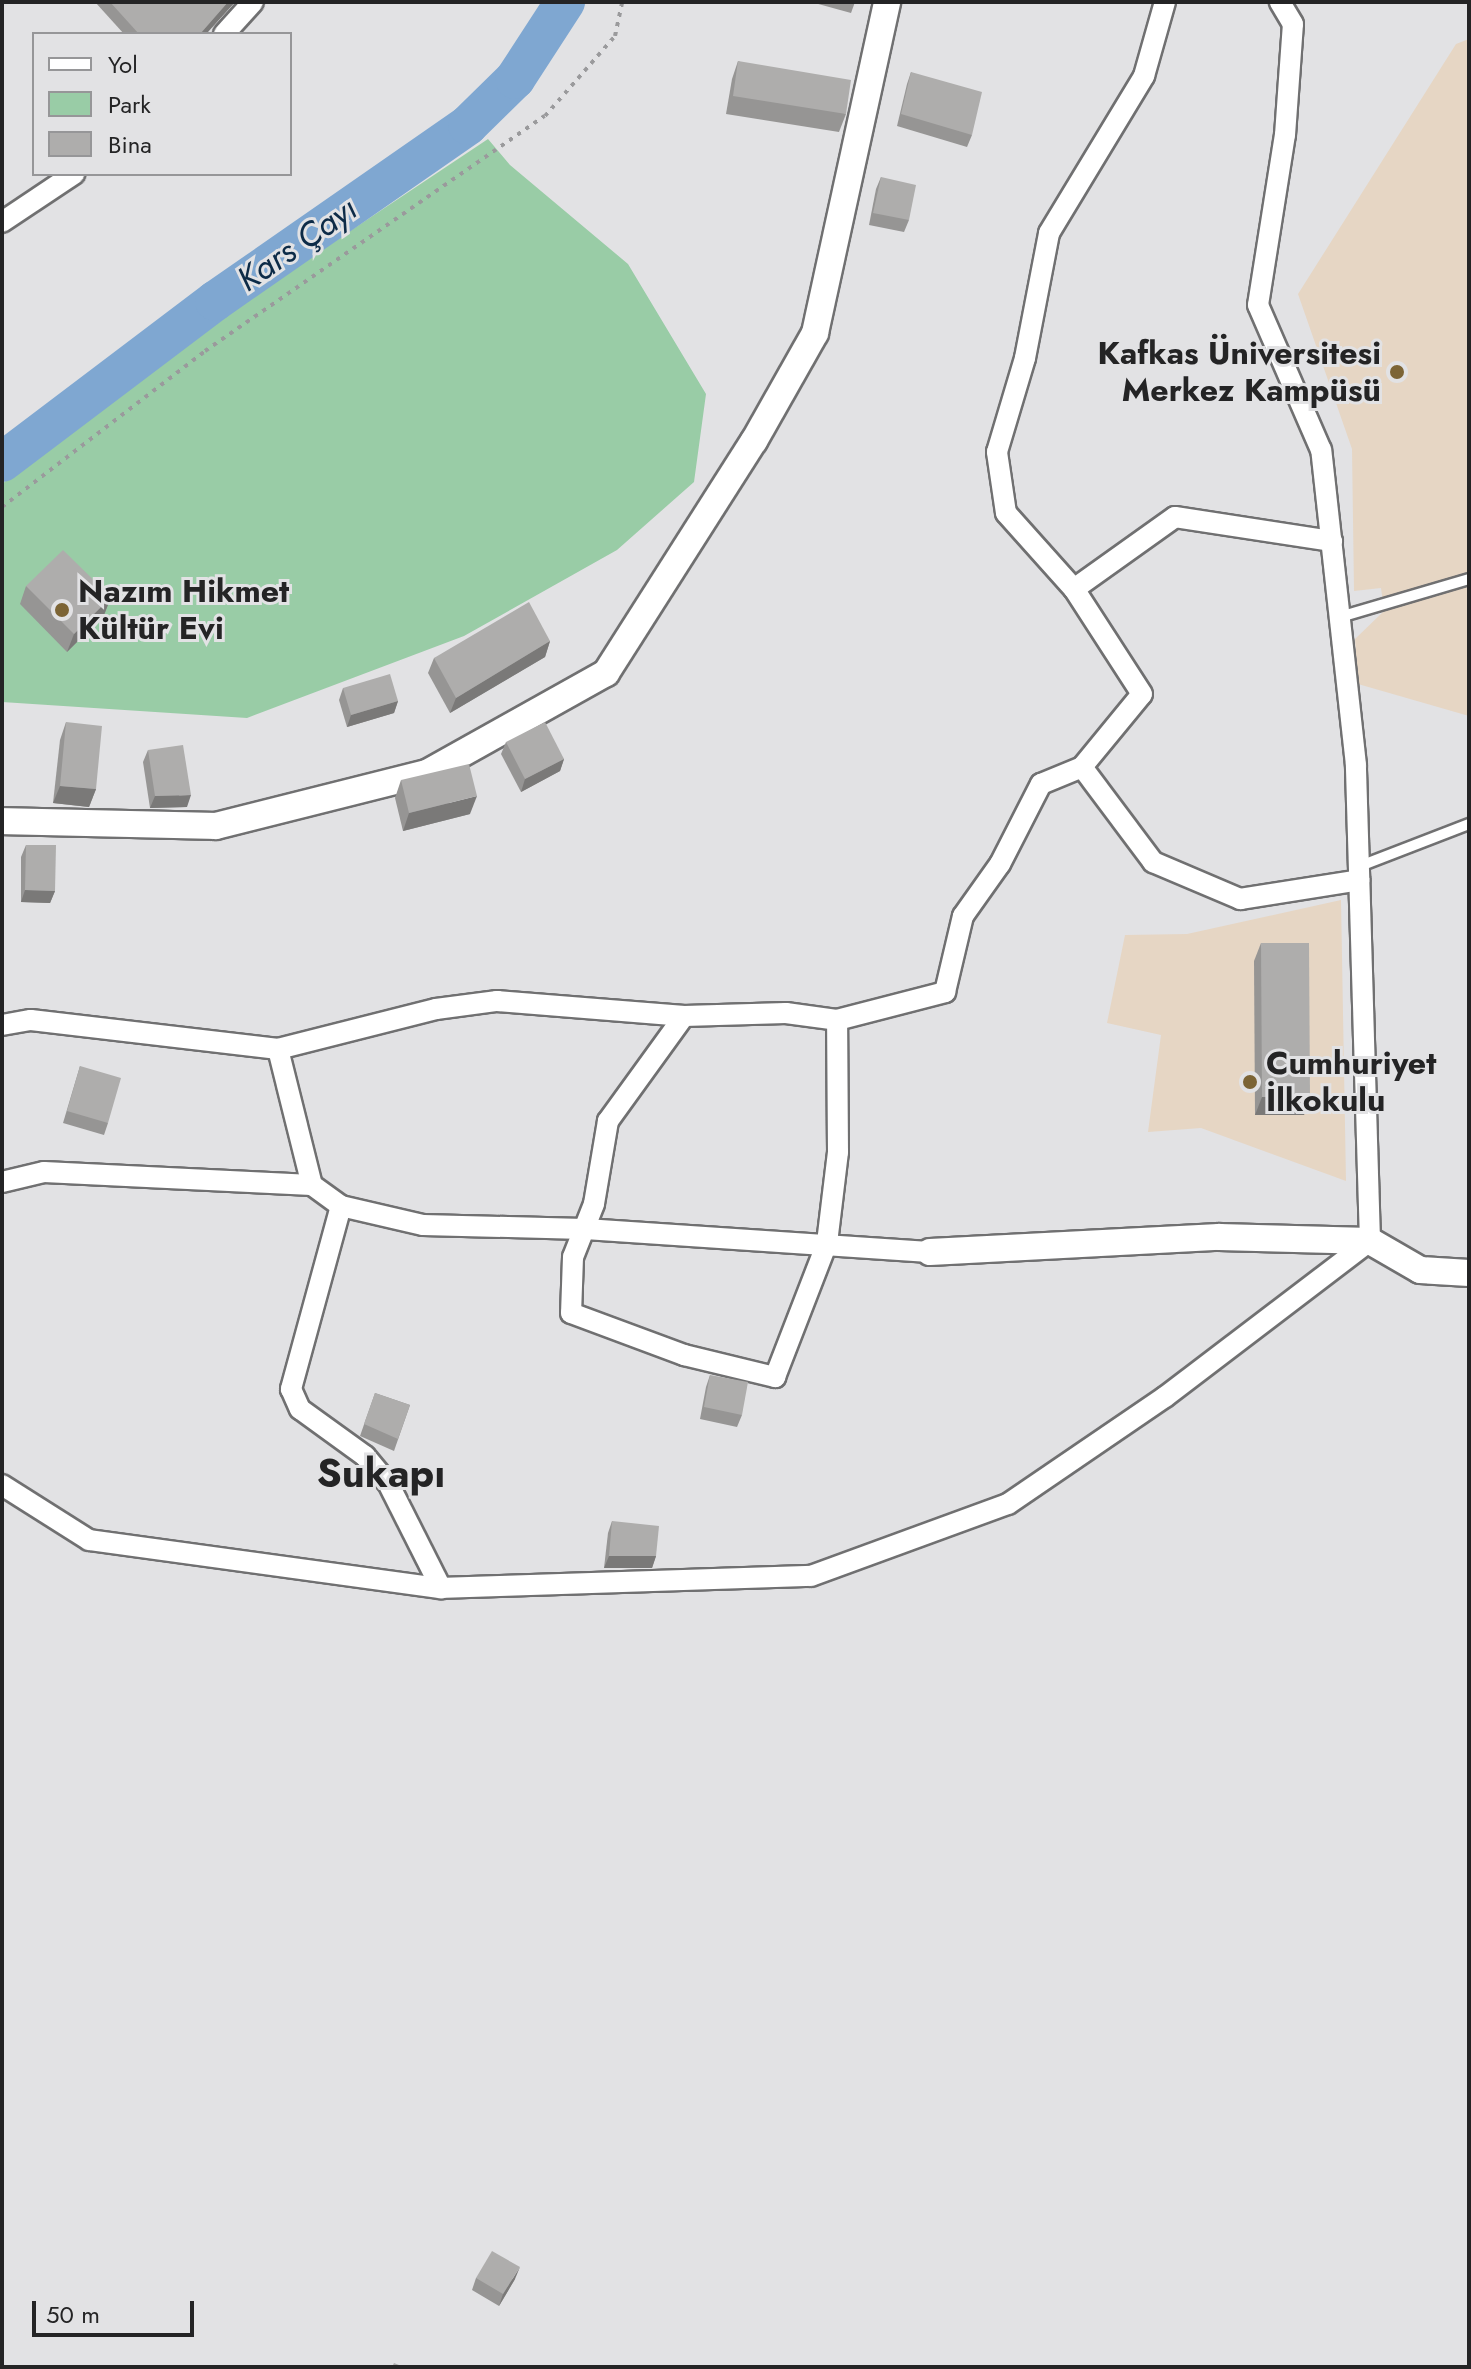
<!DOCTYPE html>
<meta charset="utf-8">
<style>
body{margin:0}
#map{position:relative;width:1471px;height:2369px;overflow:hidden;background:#e2e2e4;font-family:Jost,sans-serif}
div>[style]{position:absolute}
.education>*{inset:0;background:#e6d6c4}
.green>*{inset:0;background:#99cca6}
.river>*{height:40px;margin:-20px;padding:0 20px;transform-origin:20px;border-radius:20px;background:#7fa7d1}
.path>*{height:4px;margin-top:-2px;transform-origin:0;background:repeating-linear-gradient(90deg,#9a9a9c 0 4px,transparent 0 10px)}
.roads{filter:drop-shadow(2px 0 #707071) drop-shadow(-2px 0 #707071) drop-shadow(0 2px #707071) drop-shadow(0 -2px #707071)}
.service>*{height:10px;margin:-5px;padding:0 5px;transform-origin:5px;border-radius:5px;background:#fff}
.minor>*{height:20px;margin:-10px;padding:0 10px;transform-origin:10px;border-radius:10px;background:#fff}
.tertiary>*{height:26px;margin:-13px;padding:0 13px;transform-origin:13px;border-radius:13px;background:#fff}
.wall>*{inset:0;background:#969594}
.shaded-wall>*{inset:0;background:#7a7978}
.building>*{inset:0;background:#aeadac}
.dots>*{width:22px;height:22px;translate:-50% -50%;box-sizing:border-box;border:4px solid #e2e2e4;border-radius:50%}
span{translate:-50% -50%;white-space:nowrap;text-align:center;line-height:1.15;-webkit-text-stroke:6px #e2e2e4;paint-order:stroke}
.poi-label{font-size:32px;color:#242425;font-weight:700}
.right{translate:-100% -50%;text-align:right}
.left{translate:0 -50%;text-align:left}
.water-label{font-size:34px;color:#0d2b47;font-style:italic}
.district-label{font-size:40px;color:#242425;font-weight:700}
.frame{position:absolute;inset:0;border:4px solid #242425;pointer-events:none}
.legend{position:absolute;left:32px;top:32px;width:260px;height:144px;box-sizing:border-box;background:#e2e2e4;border:2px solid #969698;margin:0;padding:10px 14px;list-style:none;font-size:24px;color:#242425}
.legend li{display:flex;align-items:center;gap:16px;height:40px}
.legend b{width:40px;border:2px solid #969698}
.scale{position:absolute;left:32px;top:2301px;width:162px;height:36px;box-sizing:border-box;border:4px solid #242425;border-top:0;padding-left:10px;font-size:24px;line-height:28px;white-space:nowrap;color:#242425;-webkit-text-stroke:6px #e2e2e4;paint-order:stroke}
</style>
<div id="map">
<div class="education">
<div style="clip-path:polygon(1469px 39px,1469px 716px,1358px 684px,1355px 639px,1384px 611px,1381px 588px,1354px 591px,1352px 449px,1298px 294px,1456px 44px)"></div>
<div style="clip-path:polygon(1341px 900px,1346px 1181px,1201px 1128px,1148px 1132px,1161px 1035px,1107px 1023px,1125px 935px,1187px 934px)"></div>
</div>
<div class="green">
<div style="clip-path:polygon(488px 139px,510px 165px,628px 264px,706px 394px,694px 482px,617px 550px,464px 636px,247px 718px,2px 702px,2px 484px,203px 329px)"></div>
</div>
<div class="river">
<div style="left:2px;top:462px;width:267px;rotate:-37.1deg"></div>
<div style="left:215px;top:301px;width:308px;rotate:-34.8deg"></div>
<div style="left:468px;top:125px;width:66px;rotate:-44.4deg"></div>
<div style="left:515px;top:79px;width:92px;rotate:-57deg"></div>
</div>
<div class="path">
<div style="left:2px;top:507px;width:256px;rotate:-37.5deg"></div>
<div style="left:205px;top:351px;width:413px;rotate:-34.7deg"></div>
<div style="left:545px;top:116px;width:106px;rotate:-48.8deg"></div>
<div style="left:615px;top:36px;width:35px;rotate:-78deg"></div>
</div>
<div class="roads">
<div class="service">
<div style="left:1340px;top:617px;width:134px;rotate:-16.4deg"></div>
<div style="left:1360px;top:866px;width:117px;rotate:-21.1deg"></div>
</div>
<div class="minor">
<div style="left:224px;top:34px;width:43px;rotate:-47.8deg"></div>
<div style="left:2px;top:222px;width:87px;rotate:-33.7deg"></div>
<div style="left:1074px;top:589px;width:124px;rotate:-35.5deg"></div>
<div style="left:1175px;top:517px;width:159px;rotate:8.7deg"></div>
<div style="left:1082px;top:767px;width:119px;rotate:53.2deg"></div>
<div style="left:1153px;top:862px;width:95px;rotate:23deg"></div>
<div style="left:1240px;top:899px;width:121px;rotate:-9deg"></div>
<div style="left:684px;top:1016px;width:130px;rotate:125.9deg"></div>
<div style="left:608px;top:1121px;width:84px;rotate:99.6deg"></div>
<div style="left:594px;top:1204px;width:57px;rotate:111.6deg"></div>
<div style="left:573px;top:1257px;width:56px;rotate:92deg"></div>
<div style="left:571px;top:1313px;width:121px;rotate:20.4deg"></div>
<div style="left:684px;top:1355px;width:94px;rotate:13.6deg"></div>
<div style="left:775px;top:1377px;width:144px;rotate:-68.8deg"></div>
<div style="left:827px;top:1243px;width:92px;rotate:-83.1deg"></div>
<div style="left:838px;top:1152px;width:132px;rotate:-90.4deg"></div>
<div style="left:2px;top:1025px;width:29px;rotate:-10deg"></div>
<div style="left:31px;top:1020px;width:249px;rotate:6.7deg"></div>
<div style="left:278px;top:1049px;width:163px;rotate:-14.2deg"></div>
<div style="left:436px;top:1009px;width:62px;rotate:-7.5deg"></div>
<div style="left:497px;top:1001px;width:188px;rotate:4.6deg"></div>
<div style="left:684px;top:1016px;width:102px;rotate:-1.7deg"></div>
<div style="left:786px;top:1013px;width:51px;rotate:7.8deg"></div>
<div style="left:837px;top:1020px;width:112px;rotate:-14.5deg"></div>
<div style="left:945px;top:992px;width:78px;rotate:-76.7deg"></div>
<div style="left:963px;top:916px;width:64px;rotate:-54.6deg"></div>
<div style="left:1000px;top:864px;width:90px;rotate:-62.9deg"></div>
<div style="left:1041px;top:784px;width:44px;rotate:-22.5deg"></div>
<div style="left:1082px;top:767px;width:94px;rotate:-50.6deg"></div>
<div style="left:1142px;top:694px;width:125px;rotate:-122.9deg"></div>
<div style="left:1074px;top:589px;width:102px;rotate:-131.8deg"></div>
<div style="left:1006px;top:513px;width:62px;rotate:-98.4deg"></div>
<div style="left:997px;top:452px;width:98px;rotate:-73.4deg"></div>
<div style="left:1025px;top:358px;width:127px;rotate:-79.1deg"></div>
<div style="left:1049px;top:233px;width:184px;rotate:-58.8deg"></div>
<div style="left:1144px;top:76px;width:77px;rotate:-74.2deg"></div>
<div style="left:278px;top:1049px;width:140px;rotate:76deg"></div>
<div style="left:2px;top:1182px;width:43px;rotate:-13.4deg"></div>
<div style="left:44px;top:1172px;width:268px;rotate:2.8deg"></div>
<div style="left:312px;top:1185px;width:36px;rotate:36deg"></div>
<div style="left:341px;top:1206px;width:84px;rotate:13deg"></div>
<div style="left:423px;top:1225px;width:161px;rotate:1.4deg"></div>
<div style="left:584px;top:1229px;width:347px;rotate:3.8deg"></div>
<div style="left:341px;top:1206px;width:190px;rotate:105.3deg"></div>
<div style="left:291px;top:1389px;width:22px;rotate:66deg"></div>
<div style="left:300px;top:1409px;width:80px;rotate:35.9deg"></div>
<div style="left:365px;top:1456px;width:35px;rotate:50deg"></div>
<div style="left:388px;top:1483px;width:118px;rotate:63.2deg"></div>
<div style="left:2px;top:1485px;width:103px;rotate:32.3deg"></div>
<div style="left:89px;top:1540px;width:355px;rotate:7.8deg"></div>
<div style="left:441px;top:1588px;width:370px;rotate:-1.9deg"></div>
<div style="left:811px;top:1576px;width:210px;rotate:-20.1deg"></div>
<div style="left:1008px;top:1504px;width:190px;rotate:-34.3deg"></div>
<div style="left:1165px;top:1397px;width:258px;rotate:-37.3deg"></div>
<div style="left:1370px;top:1241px;width:476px;rotate:-91.7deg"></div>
<div style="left:1356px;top:765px;width:317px;rotate:-96.3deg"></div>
<div style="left:1321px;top:450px;width:158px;rotate:-113.5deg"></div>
<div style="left:1258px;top:305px;width:172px;rotate:-81deg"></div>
<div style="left:1285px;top:135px;width:111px;rotate:-85.9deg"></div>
<div style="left:1293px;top:24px;width:26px;rotate:-121deg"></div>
</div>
<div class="tertiary">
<div style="left:2px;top:821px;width:214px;rotate:1.3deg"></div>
<div style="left:216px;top:826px;width:218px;rotate:-14.1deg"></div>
<div style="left:427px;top:773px;width:205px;rotate:-29.2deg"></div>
<div style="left:606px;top:673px;width:275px;rotate:-57.5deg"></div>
<div style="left:754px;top:441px;width:124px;rotate:-60.5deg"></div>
<div style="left:815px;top:333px;width:339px;rotate:-77.7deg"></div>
<div style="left:930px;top:1252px;width:289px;rotate:-3deg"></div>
<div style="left:1219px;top:1237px;width:151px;rotate:1.5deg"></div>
<div style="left:1370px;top:1241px;width:58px;rotate:30.1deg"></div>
<div style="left:1420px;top:1270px;width:49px;rotate:3.5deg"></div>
</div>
</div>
<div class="wall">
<div style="clip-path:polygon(95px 2px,235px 2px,206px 34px,124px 34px)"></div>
<div style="clip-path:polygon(811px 2px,855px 2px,851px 13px)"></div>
<div style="clip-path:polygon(738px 61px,846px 114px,839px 132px,726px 114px,732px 79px)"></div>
<div style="clip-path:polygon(911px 72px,972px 135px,967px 147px,897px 126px,907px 84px)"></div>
<div style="clip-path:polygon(881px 177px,909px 220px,904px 232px,869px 225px,876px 189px)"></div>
<div style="clip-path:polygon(26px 586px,111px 597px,104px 615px,67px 652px,20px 604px)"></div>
<div style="clip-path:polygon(550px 641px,545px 657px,450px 713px,428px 673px,434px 658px)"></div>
<div style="clip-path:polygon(343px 688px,398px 701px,394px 713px,347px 727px,339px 700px)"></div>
<div style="clip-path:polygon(66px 722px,96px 789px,89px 807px,53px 803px,60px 740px)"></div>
<div style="clip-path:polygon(506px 742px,564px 759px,560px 771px,521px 792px,501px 754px)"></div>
<div style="clip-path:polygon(148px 750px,187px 807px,150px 808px,143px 762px)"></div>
<div style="clip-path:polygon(401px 780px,470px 814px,403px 831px,395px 798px)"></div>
<div style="clip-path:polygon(26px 845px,55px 891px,50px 903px,21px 902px,21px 857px)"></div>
<div style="clip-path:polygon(1261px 943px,1310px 1097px,1304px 1115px,1255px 1115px,1254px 961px)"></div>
<div style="clip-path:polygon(80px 1066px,108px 1123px,104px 1135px,63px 1123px)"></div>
<div style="clip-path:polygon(710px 1375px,742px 1415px,737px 1427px,700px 1419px,706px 1387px)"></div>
<div style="clip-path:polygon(375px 1393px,410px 1405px,394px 1451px,360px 1436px)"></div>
<div style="clip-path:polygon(612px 1521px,656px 1556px,652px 1568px,604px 1568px,608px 1533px)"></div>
<div style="clip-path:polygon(476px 2278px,515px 2279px,499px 2306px,472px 2290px)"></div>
</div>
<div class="shaded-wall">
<div style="clip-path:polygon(228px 2px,235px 2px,206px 34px,200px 34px)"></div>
<div style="clip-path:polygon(111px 597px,104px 615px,67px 652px,74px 634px)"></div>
<div style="clip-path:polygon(550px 641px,545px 657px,450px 713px,456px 698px)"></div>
<div style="clip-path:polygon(398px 701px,394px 713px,347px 727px,351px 715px)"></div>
<div style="clip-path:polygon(564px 759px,560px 771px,521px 792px,525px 779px)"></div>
<div style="clip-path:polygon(60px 786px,96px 789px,89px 807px,53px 803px)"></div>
<div style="clip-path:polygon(191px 795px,187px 807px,150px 808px,155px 796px)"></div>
<div style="clip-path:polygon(477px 796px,470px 814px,403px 831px,409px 813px)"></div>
<div style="clip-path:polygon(25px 890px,55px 891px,50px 903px,21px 902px)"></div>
<div style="clip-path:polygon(1262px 1097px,1310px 1097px,1304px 1115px,1255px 1115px)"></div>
<div style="clip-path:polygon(609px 1556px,656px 1556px,652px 1568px,604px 1568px)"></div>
<div style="clip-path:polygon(520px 2267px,515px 2279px,499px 2306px,503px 2294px)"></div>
</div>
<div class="building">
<div style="clip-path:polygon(110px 2px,228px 2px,200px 34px,139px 34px)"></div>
<div style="clip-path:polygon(738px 61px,851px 80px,846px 114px,733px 96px)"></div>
<div style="clip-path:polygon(911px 72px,982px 92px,972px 135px,901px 114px)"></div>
<div style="clip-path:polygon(881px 177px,916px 185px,909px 220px,873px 213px)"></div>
<div style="clip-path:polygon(63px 550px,111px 597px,74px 634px,26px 586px)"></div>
<div style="clip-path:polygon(529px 602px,550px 641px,456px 698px,434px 658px)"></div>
<div style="clip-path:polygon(390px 674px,398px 701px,351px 715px,343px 688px)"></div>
<div style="clip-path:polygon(66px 722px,102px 726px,96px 789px,60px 786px)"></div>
<div style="clip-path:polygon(545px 722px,564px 759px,525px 779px,506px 742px)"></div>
<div style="clip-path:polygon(183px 745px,191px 795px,155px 796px,148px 750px)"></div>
<div style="clip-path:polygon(469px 764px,477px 796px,409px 813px,401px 780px)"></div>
<div style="clip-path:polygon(26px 845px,56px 845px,55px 891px,25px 890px)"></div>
<div style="clip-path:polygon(1261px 943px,1309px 943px,1310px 1097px,1262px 1097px)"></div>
<div style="clip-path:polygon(80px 1066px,121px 1078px,108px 1123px,67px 1111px)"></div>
<div style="clip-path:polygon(710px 1375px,748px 1382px,742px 1415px,704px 1407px)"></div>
<div style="clip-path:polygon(375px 1393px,410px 1405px,398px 1439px,364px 1424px)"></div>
<div style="clip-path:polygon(612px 1521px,659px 1526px,656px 1556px,609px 1556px)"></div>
<div style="clip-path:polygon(492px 2251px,520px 2267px,503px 2294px,476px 2278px)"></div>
<div style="clip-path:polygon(394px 2363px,404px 2367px,392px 2367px)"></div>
</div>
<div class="dots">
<div style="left:1397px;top:372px;background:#7c6435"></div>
<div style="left:62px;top:610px;background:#7c6435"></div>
<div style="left:1250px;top:1082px;background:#7c6435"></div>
</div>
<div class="poi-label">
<span class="right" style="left:1381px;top:372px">Kafkas Üniversitesi<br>Merkez Kampüsü</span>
<span class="left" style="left:78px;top:610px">Nazım Hikmet<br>Kültür Evi</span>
<span class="left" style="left:1266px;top:1082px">Cumhuriyet<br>İlkokulu</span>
</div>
<div class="water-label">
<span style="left:297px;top:244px;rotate:-35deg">Kars Çayı</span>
</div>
<div class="district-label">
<span style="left:381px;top:1473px">Sukapı</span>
</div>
<div class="frame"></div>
<ul class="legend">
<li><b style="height:10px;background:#fff"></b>Yol</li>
<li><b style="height:22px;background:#99cca6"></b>Park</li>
<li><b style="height:22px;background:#aeadac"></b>Bina</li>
</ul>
<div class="scale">50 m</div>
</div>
